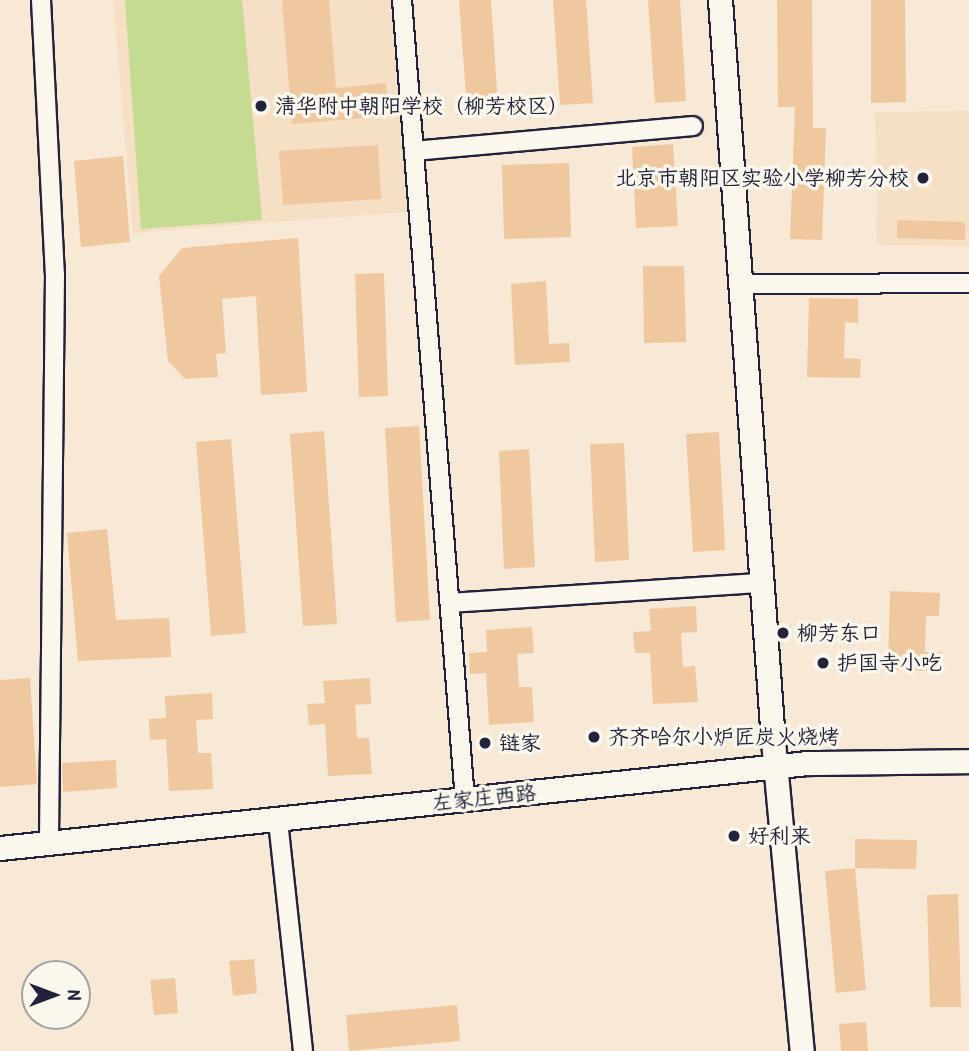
<!DOCTYPE html>
<meta charset="utf-8">
<style>
body{margin:0}
#map{position:relative;width:969px;height:1051px;overflow:hidden;background:#f7e9d5;font-family:"Patrick Hand","LXGW WenKai TC",sans-serif}
div>[style]{position:absolute}
.built>*{inset:0;background:#f5dfc5}
.green>*{inset:0;background:#c4db91}
.building>*{inset:0;background:#efc89f}
.roads{filter:drop-shadow(2px 0 #22223b) drop-shadow(-2px 0 #22223b) drop-shadow(0 2px #22223b) drop-shadow(0 -2px #22223b)}
.minor>*{height:18px;margin:-9px;padding:0 9px;transform-origin:9px;border-radius:9px;background:#fbf7ec}
.tertiary>*{height:23px;margin:-11.5px;padding:0 11.5px;transform-origin:11.5px;border-radius:11.5px;background:#fbf7ec}
.dots>*{width:19px;height:19px;translate:-50% -50%;box-sizing:border-box;border:4px solid #fbf7ec;border-radius:50%}
span{translate:-50% -50%;white-space:nowrap;text-align:center;line-height:1.15;-webkit-text-stroke:7px #fbf7ec;paint-order:stroke}
.poi-label{font-size:21px;color:#22223b}
.left{translate:0 -50%;text-align:left}
.right{translate:-100% -50%;text-align:right}
.street-label{font-size:21px;color:#22223b}
.north{position:absolute;left:21px;top:960px;width:70px;height:70px;box-sizing:border-box;background:#fbf7ec;border:2px solid #a4a2a5;border-radius:50%;rotate:90deg;font-size:19px;font-weight:700;line-height:28px;text-align:center;color:#22223b}
.north::after{content:'';display:block;margin:auto;width:24px;height:32px;background:#22223b;clip-path:polygon(50% 0,100% 100%,50% 72%,0 100%)}
</style>
<div id="map">
<div class="built">
<div style="clip-path:polygon(113px 0,391px 0,407px 212px,133px 233px)"></div>
<div style="clip-path:polygon(969px 111px,969px 246px,877px 245px,875px 112px)"></div>
</div>
<div class="green">
<div style="clip-path:polygon(125px 0,242px 0,262px 220px,141px 229px)"></div>
</div>
<div class="building">
<div style="clip-path:polygon(282px 0,329px 0,336px 88px,386px 83px,389px 116px,292px 124px)"></div>
<div style="clip-path:polygon(459px 0,491px 0,498px 107px,467px 110px)"></div>
<div style="clip-path:polygon(553px 0,586px 0,593px 103px,560px 105px)"></div>
<div style="clip-path:polygon(648px 0,680px 0,686px 101px,655px 103px)"></div>
<div style="clip-path:polygon(777px 0,812px 0,813px 128px,826px 128px,822px 240px,790px 239px,795px 107px,778px 107px)"></div>
<div style="clip-path:polygon(871px 0,905px 0,906px 102px,871px 103px)"></div>
<div style="clip-path:polygon(673px 144px,678px 226px,636px 228px,632px 147px)"></div>
<div style="clip-path:polygon(378px 145px,381px 199px,283px 205px,279px 151px)"></div>
<div style="clip-path:polygon(123px 156px,130px 242px,81px 247px,74px 161px)"></div>
<div style="clip-path:polygon(569px 163px,571px 237px,504px 239px,502px 165px)"></div>
<div style="clip-path:polygon(897px 220px,965px 222px,965px 240px,897px 238px)"></div>
<div style="clip-path:polygon(298px 238px,307px 392px,261px 395px,256px 296px,222px 299px,226px 353px,216px 354px,218px 377px,185px 379px,168px 361px,159px 276px,182px 248px)"></div>
<div style="clip-path:polygon(643px 266px,684px 266px,686px 342px,644px 343px)"></div>
<div style="clip-path:polygon(384px 273px,388px 396px,359px 397px,355px 274px)"></div>
<div style="clip-path:polygon(546px 281px,549px 344px,569px 343px,570px 362px,515px 365px,511px 284px)"></div>
<div style="clip-path:polygon(809px 298px,858px 299px,858px 323px,845px 322px,844px 358px,861px 359px,860px 378px,807px 377px)"></div>
<div style="clip-path:polygon(419px 426px,430px 620px,396px 622px,385px 428px)"></div>
<div style="clip-path:polygon(324px 431px,337px 624px,303px 626px,290px 434px)"></div>
<div style="clip-path:polygon(719px 432px,725px 550px,693px 552px,686px 434px)"></div>
<div style="clip-path:polygon(231px 439px,246px 633px,211px 636px,196px 442px)"></div>
<div style="clip-path:polygon(624px 443px,629px 560px,595px 562px,590px 444px)"></div>
<div style="clip-path:polygon(529px 449px,535px 567px,504px 569px,499px 451px)"></div>
<div style="clip-path:polygon(107px 529px,116px 620px,169px 618px,171px 657px,78px 661px,67px 533px)"></div>
<div style="clip-path:polygon(890px 591px,940px 593px,939px 616px,926px 616px,925px 652px,942px 652px,942px 671px,888px 670px)"></div>
<div style="clip-path:polygon(696px 606px,697px 632px,681px 633px,683px 667px,695px 666px,698px 702px,653px 704px,650px 653px,635px 653px,633px 632px,651px 631px,649px 609px)"></div>
<div style="clip-path:polygon(532px 627px,534px 653px,517px 654px,519px 687px,532px 687px,534px 722px,489px 725px,486px 673px,470px 674px,469px 653px,487px 652px,486px 630px)"></div>
<div style="clip-path:polygon(30px 678px,37px 784px,0 787px,0 680px)"></div>
<div style="clip-path:polygon(370px 678px,371px 704px,355px 705px,357px 738px,369px 738px,372px 774px,328px 776px,325px 724px,309px 725px,307px 704px,325px 703px,323px 681px)"></div>
<div style="clip-path:polygon(212px 693px,213px 719px,196px 720px,198px 753px,211px 753px,213px 789px,169px 791px,166px 739px,150px 740px,149px 719px,166px 718px,165px 696px)"></div>
<div style="clip-path:polygon(116px 760px,117px 788px,63px 792px,62px 763px)"></div>
<div style="clip-path:polygon(855px 839px,917px 840px,916px 869px,855px 868px)"></div>
<div style="clip-path:polygon(855px 868px,866px 990px,836px 993px,825px 871px)"></div>
<div style="clip-path:polygon(958px 894px,961px 1007px,930px 1007px,927px 895px)"></div>
<div style="clip-path:polygon(254px 959px,257px 993px,233px 996px,229px 961px)"></div>
<div style="clip-path:polygon(175px 978px,178px 1013px,154px 1015px,150px 980px)"></div>
<div style="clip-path:polygon(457px 1005px,460px 1041px,349px 1051px,346px 1015px)"></div>
<div style="clip-path:polygon(866px 1022px,868px 1051px,841px 1051px,839px 1024px)"></div>
</div>
<div class="roads">
<div class="minor">
<div style="left:41px;top:0;width:275px;rotate:87.1deg"></div>
<div style="left:55px;top:275px;width:568px;rotate:90.61deg"></div>
<div style="left:402px;top:0;width:802px;rotate:85.5deg"></div>
<div style="left:414px;top:151px;width:280px;rotate:-5.1deg"></div>
<div style="left:739px;top:284px;width:230px;rotate:-0.2deg"></div>
<div style="left:450px;top:603px;width:312px;rotate:-3.7deg"></div>
<div style="left:278px;top:821px;width:231px;rotate:83.8deg"></div>
</div>
<div class="tertiary">
<div style="left:720px;top:0;width:743px;rotate:85.91deg"></div>
<div style="left:773px;top:741px;width:311px;rotate:84.7deg"></div>
<div style="left:0;top:848px;width:812px;rotate:-6.01deg"></div>
<div style="left:808px;top:763px;width:161px;rotate:-0.7deg"></div>
</div>
</div>
<div class="dots">
<div style="left:261px;top:106px;background:#22223b"></div>
<div style="left:923px;top:178px;background:#22223b"></div>
<div style="left:783px;top:633px;background:#22223b"></div>
<div style="left:823px;top:663px;background:#22223b"></div>
<div style="left:594px;top:737px;background:#22223b"></div>
<div style="left:485px;top:743px;background:#22223b"></div>
<div style="left:734px;top:836px;background:#22223b"></div>
</div>
<div class="poi-label">
<span class="left" style="left:275px;top:106px">清华附中朝阳学校（柳芳校区）</span>
<span class="right" style="left:909px;top:178px">北京市朝阳区实验小学柳芳分校</span>
<span class="left" style="left:797px;top:633px">柳芳东口</span>
<span class="left" style="left:837px;top:663px">护国寺小吃</span>
<span class="left" style="left:608px;top:737px">齐齐哈尔小炉匠炭火烧烤</span>
<span class="left" style="left:499px;top:743px">链家</span>
<span class="left" style="left:748px;top:836px">好利来</span>
</div>
<div class="street-label">
<span style="left:484px;top:798px;rotate:-6deg">左家庄西路</span>
</div>
<div class="north">N</div>
</div>
